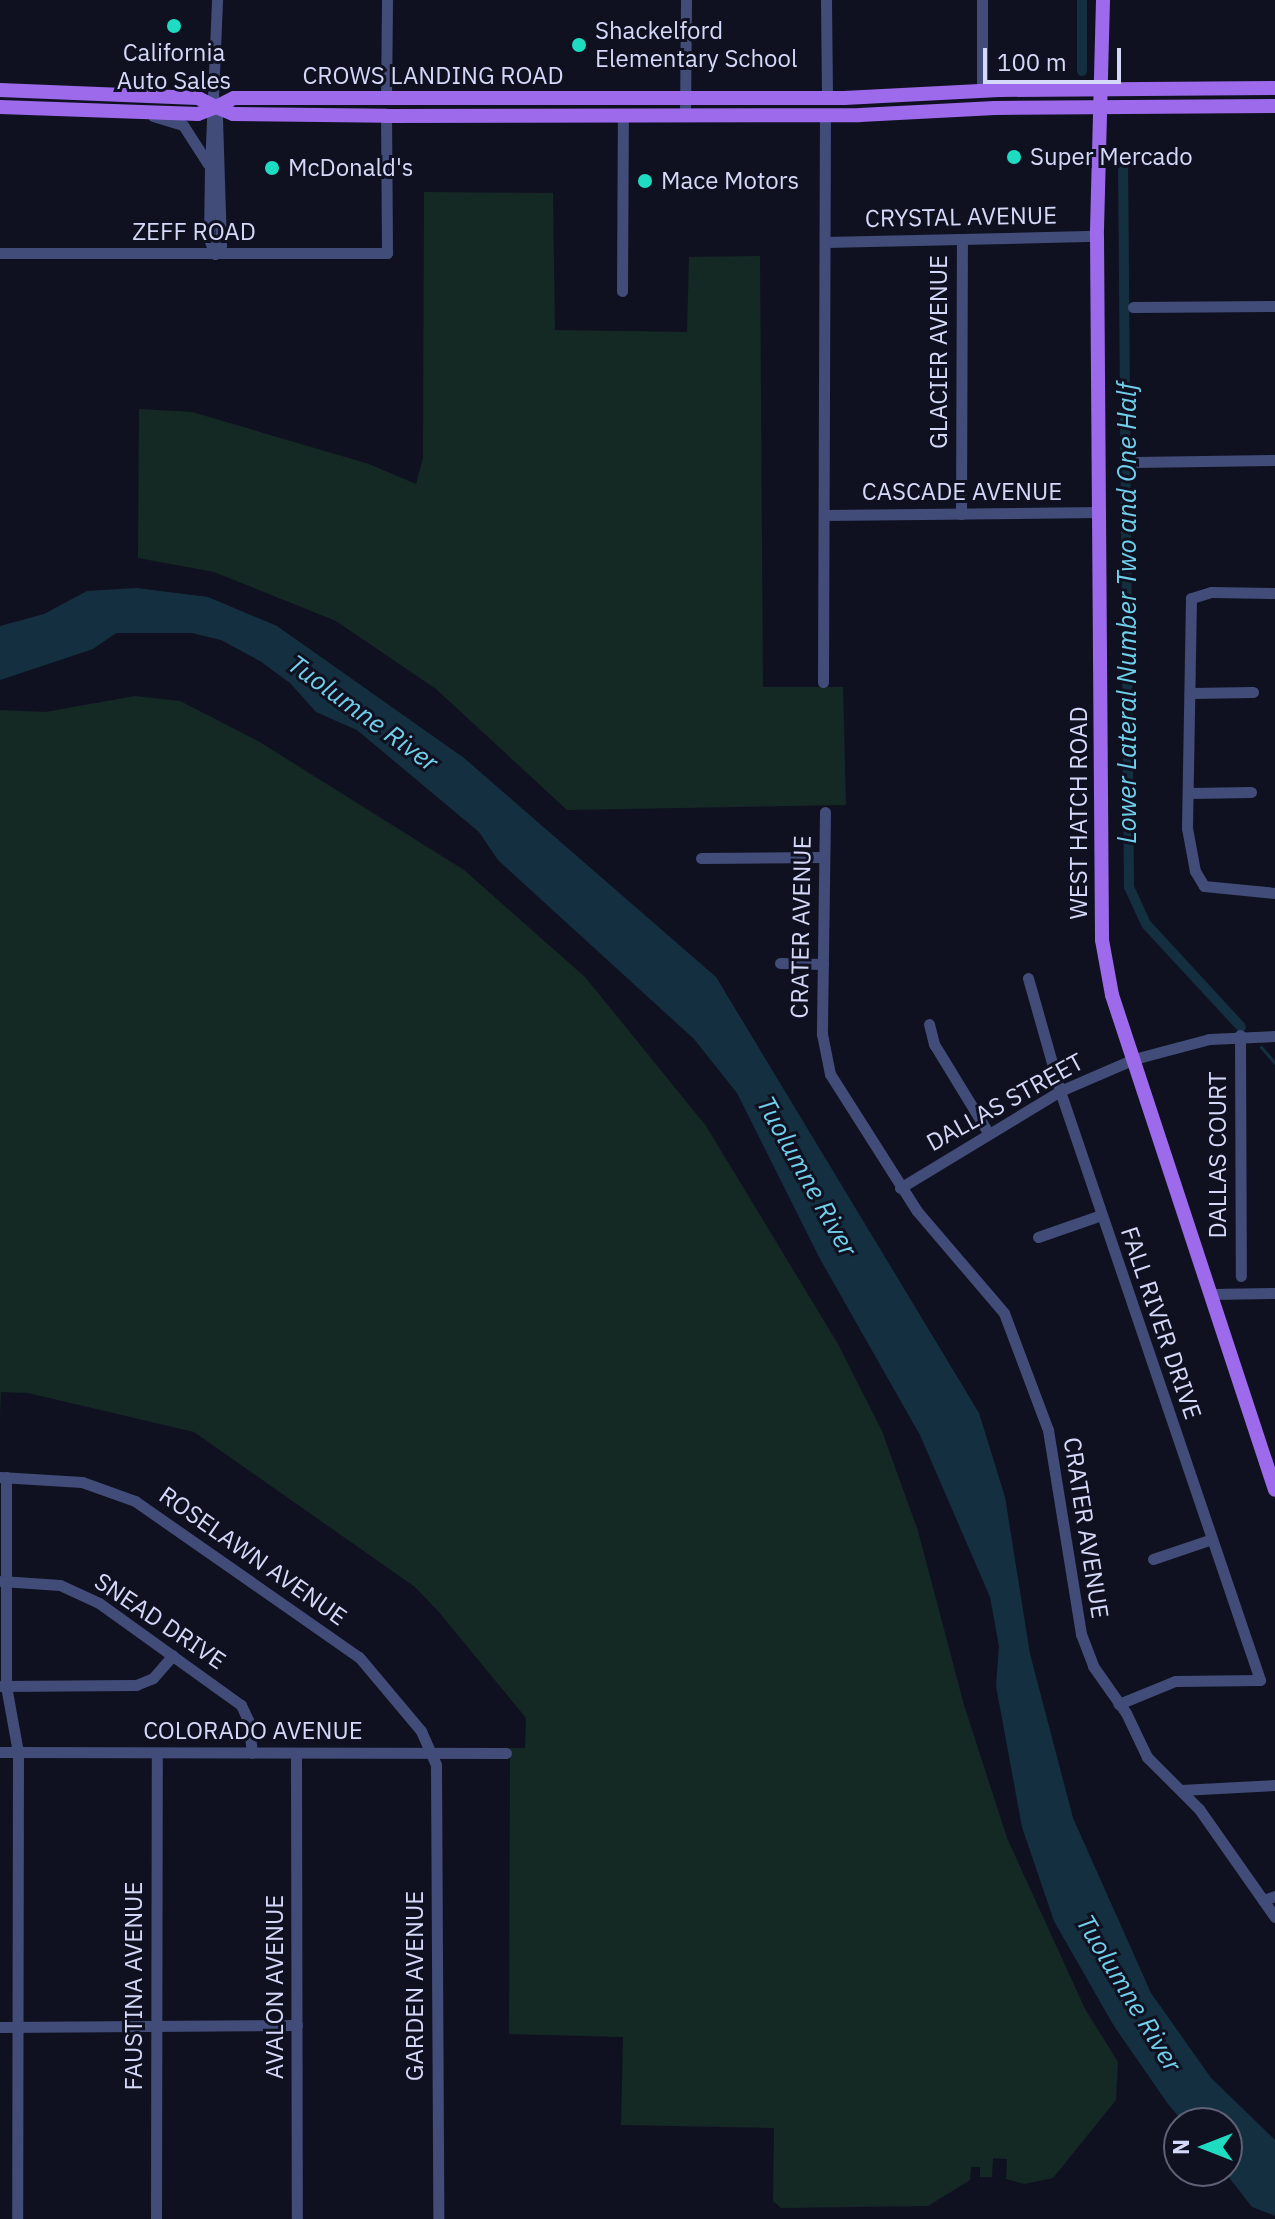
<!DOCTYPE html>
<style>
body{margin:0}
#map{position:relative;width:1275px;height:2219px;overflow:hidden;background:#101120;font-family:"IBM Plex Sans",sans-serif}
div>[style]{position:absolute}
.green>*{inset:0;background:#142923}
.water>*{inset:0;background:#143040}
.stream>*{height:3px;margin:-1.5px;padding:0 1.5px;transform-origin:1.5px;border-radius:1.5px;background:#143040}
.canal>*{height:10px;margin:-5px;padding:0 5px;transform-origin:5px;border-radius:5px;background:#143040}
.minor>*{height:11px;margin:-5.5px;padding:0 5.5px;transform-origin:5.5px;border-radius:5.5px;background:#414c79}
.major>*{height:14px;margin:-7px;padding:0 7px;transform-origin:7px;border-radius:7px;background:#9c6aeb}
.dots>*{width:22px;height:22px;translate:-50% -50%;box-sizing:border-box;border:4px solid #101120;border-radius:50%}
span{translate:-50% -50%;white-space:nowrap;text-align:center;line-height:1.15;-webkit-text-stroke:6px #101120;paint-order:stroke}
.poi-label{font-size:24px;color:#d5d9f9}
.left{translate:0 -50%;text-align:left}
.street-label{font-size:24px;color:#d5d9f9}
.water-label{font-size:26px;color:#70d0ec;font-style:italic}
.north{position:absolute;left:1163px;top:2107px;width:80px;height:80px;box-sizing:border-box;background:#101120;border:2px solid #5f6177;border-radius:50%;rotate:270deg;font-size:22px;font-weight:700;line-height:32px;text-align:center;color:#d5d9f9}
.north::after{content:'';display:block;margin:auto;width:28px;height:36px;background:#1edcc2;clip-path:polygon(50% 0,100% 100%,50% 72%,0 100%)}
.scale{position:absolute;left:983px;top:48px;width:138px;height:36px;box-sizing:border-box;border:4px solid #d5d9f9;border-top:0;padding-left:10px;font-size:24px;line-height:28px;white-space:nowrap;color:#d5d9f9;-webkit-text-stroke:6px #101120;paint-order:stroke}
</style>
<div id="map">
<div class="green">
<div style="clip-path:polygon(424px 192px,553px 193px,555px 330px,687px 332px,689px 257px,760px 256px,763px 687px,843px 687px,846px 805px,567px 810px,436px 689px,336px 621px,214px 572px,138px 558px,139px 409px,192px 412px,369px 464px,416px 484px,423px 458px)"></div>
<div style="clip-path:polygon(135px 696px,180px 701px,258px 741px,464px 870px,585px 977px,706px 1126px,838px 1344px,882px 1431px,918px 1531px,964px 1705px,1007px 1838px,1085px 2009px,1118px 2062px,1116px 2100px,1053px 2178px,1024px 2184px,1006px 2179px,1007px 2159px,993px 2158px,992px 2177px,980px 2177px,980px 2167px,971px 2167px,970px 2180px,928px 2206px,781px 2208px,773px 2201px,774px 2128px,621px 2125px,623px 2037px,509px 2034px,510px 1748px,525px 1748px,526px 1718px,438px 1611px,415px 1587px,194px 1432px,28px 1393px,1px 1392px,0 1415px,0 710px,45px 712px)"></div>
</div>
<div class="water">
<div style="clip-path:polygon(136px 588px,208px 597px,277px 626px,464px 758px,716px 977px,979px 1413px,1005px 1497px,1030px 1654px,1073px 1818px,1151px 1993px,1211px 2078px,1275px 2140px,1275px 2216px,1252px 2207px,1224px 2171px,1227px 2123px,1184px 2123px,1168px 2104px,1114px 2026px,1054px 1921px,1022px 1827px,996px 1686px,999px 1646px,990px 1597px,920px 1435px,819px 1257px,737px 1093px,694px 1039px,498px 860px,479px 832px,357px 730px,316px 712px,290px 683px,260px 661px,221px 640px,192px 633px,116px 633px,93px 649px,0 680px,0 626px,44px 614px,87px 591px)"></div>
</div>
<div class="stream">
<div style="left:1261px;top:1047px;width:21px;rotate:49deg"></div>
</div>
<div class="canal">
<div style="left:1082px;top:71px;width:71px;rotate:-90deg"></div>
<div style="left:1123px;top:157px;width:730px;rotate:89.53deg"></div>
<div style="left:1129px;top:887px;width:41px;rotate:65.3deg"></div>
<div style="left:1146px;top:924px;width:140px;rotate:47.3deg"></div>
</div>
<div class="minor">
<div style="left:826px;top:0;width:98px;rotate:89.4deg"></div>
<div style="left:982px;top:0;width:90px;rotate:90deg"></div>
<div style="left:386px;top:98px;width:98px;rotate:-89.4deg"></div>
<div style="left:153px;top:116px;width:31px;rotate:17deg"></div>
<div style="left:183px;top:125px;width:46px;rotate:57.3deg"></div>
<div style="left:685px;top:116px;width:116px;rotate:-89.5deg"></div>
<div style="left:825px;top:242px;width:272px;rotate:-1.3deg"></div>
<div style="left:0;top:253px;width:387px"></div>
<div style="left:387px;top:253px;width:137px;rotate:-90.4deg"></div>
<div style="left:215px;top:254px;width:16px;rotate:-112deg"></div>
<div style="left:209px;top:239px;width:71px;rotate:-89.2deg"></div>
<div style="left:210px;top:168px;width:168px;rotate:-87.6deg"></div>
<div style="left:215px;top:254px;width:11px;rotate:-56deg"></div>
<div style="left:221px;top:245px;width:130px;rotate:-91.8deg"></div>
<div style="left:622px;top:291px;width:175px;rotate:-89.7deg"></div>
<div style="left:1133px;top:307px;width:142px;rotate:-0.4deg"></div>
<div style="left:1135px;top:462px;width:140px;rotate:-0.8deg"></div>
<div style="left:961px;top:514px;width:275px;rotate:-89.8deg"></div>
<div style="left:824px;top:515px;width:276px;rotate:-0.6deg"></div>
<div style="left:1275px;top:593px;width:64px;rotate:-179.1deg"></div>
<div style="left:1211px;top:592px;width:21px;rotate:163deg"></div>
<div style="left:1191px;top:598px;width:230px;rotate:91deg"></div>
<div style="left:1187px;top:828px;width:44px;rotate:79.5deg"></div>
<div style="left:1195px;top:871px;width:17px;rotate:59deg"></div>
<div style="left:1204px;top:886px;width:71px;rotate:5.6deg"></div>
<div style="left:823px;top:682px;width:567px;rotate:-89.8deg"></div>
<div style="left:1191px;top:693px;width:62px;rotate:-0.9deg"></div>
<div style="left:1190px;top:793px;width:61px;rotate:-0.9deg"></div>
<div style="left:825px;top:812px;width:222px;rotate:90.8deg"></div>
<div style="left:822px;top:1034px;width:41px;rotate:78.7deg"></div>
<div style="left:830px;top:1074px;width:162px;rotate:57.6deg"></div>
<div style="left:917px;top:1211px;width:134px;rotate:49.5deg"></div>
<div style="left:1004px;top:1313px;width:125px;rotate:69.4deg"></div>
<div style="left:1048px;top:1430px;width:207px;rotate:80.8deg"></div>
<div style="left:1081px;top:1634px;width:34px;rotate:69deg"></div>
<div style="left:1093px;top:1666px;width:57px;rotate:54.9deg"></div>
<div style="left:1126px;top:1713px;width:49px;rotate:64.5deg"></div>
<div style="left:1147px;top:1757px;width:74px;rotate:45deg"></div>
<div style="left:1199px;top:1809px;width:132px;rotate:54.9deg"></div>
<div style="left:701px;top:858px;width:123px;rotate:-0.5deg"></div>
<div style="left:780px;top:963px;width:43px;rotate:1.3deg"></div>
<div style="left:1028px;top:978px;width:117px;rotate:74.2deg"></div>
<div style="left:1060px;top:1091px;width:622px;rotate:71.24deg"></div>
<div style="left:1260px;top:1680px;width:85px;rotate:179.3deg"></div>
<div style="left:1175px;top:1681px;width:61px;rotate:157.7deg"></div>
<div style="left:929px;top:1024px;width:21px;rotate:76deg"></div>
<div style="left:934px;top:1044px;width:105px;rotate:58.6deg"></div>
<div style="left:1240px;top:1035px;width:241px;rotate:89.8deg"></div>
<div style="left:900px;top:1188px;width:187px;rotate:-31.2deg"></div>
<div style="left:1060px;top:1091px;width:81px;rotate:-23.4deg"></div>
<div style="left:1134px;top:1059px;width:78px;rotate:-14.9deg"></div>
<div style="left:1209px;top:1039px;width:66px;rotate:-2.6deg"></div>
<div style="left:1038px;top:1237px;width:67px;rotate:-19.2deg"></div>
<div style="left:1211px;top:1294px;width:64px;rotate:-0.9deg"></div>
<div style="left:0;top:1477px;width:82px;rotate:3.5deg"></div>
<div style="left:82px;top:1482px;width:56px;rotate:19.7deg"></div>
<div style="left:135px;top:1501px;width:273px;rotate:34.9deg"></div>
<div style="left:359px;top:1657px;width:97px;rotate:50deg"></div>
<div style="left:421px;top:1731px;width:37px;rotate:66deg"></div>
<div style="left:436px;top:1765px;width:454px;rotate:89.7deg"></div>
<div style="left:6px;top:1477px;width:209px;rotate:90deg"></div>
<div style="left:6px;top:1686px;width:67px;rotate:79.7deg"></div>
<div style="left:18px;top:1752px;width:467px;rotate:90.1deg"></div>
<div style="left:1153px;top:1559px;width:62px;rotate:-18.7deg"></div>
<div style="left:1px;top:1581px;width:59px;rotate:3.9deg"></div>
<div style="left:60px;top:1585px;width:43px;rotate:24.8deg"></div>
<div style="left:99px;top:1603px;width:175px;rotate:35.7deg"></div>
<div style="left:241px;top:1705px;width:17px;rotate:65deg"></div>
<div style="left:248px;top:1720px;width:33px;rotate:83deg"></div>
<div style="left:1px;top:1686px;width:135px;rotate:-0.4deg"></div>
<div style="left:136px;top:1685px;width:18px;rotate:-22deg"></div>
<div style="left:153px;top:1678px;width:30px;rotate:-49deg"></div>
<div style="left:0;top:1752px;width:506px;rotate:0.11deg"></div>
<div style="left:296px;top:1754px;width:465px;rotate:89.9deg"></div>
<div style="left:1181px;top:1790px;width:94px;rotate:-3deg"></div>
<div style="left:1263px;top:1900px;width:13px;rotate:-18deg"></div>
<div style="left:0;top:2027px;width:297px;rotate:-0.4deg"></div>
<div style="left:156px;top:2219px;width:466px;rotate:-89.9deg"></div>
</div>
<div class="major">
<div style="left:1103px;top:0;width:236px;rotate:91.5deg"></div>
<div style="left:1097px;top:236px;width:704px;rotate:89.59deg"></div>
<div style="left:1102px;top:940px;width:56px;rotate:79.7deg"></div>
<div style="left:1112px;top:995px;width:521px;rotate:71.77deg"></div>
<div style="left:0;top:90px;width:198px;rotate:2.3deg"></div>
<div style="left:198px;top:98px;width:20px;rotate:27deg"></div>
<div style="left:216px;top:107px;width:20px;rotate:-27deg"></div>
<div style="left:234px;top:98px;width:610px"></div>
<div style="left:844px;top:98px;width:155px;rotate:-3deg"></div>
<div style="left:999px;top:90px;width:276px;rotate:-0.4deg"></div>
<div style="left:0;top:107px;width:198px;rotate:2deg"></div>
<div style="left:198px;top:114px;width:19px;rotate:-21deg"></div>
<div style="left:216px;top:107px;width:18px;rotate:22deg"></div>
<div style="left:233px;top:114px;width:153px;rotate:0.7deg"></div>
<div style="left:386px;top:116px;width:474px;rotate:-0.1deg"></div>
<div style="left:860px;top:115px;width:135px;rotate:-3deg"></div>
<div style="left:995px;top:108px;width:280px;rotate:-0.4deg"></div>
</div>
<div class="dots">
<div style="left:174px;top:26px;background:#1edcc2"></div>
<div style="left:579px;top:45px;background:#1edcc2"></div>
<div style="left:1014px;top:157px;background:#1edcc2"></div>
<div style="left:272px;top:168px;background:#1edcc2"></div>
<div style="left:645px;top:181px;background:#1edcc2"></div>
</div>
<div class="poi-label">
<span class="left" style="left:595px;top:45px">Shackelford<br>Elementary School</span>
<span style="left:174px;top:67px">California<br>Auto Sales</span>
<span class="left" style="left:1030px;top:157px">Super Mercado</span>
<span class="left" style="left:288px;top:168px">McDonald's</span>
<span class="left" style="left:661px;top:181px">Mace Motors</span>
</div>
<div class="street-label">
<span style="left:433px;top:76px">CROWS LANDING ROAD</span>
<span style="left:961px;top:217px;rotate:-1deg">CRYSTAL AVENUE</span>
<span style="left:194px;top:232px">ZEFF ROAD</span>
<span style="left:939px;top:352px;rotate:-90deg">GLACIER AVENUE</span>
<span style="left:962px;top:492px">CASCADE AVENUE</span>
<span style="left:1079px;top:813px;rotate:-90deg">WEST HATCH ROAD</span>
<span style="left:801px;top:927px;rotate:-89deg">CRATER AVENUE</span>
<span style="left:1005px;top:1102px;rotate:-29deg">DALLAS STREET</span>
<span style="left:1218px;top:1155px;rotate:-90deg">DALLAS COURT</span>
<span style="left:1161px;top:1323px;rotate:71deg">FALL RIVER DRIVE</span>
<span style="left:1086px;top:1528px;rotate:81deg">CRATER AVENUE</span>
<span style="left:253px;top:1556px;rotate:35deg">ROSELAWN AVENUE</span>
<span style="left:160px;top:1621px;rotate:34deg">SNEAD DRIVE</span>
<span style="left:253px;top:1731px">COLORADO AVENUE</span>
<span style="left:134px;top:1986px;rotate:-90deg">FAUSTINA AVENUE</span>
<span style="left:415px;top:1986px;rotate:-90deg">GARDEN AVENUE</span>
<span style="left:275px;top:1987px;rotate:-90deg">AVALON AVENUE</span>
</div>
<div class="water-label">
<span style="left:1127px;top:613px;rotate:-90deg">Lower Lateral Number Two and One Half</span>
<span style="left:363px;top:713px;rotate:36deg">Tuolumne River</span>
<span style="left:807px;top:1176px;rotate:61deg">Tuolumne River</span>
<span style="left:1129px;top:1993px;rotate:59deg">Tuolumne River</span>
</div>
<div class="north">N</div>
<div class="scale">100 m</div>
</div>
